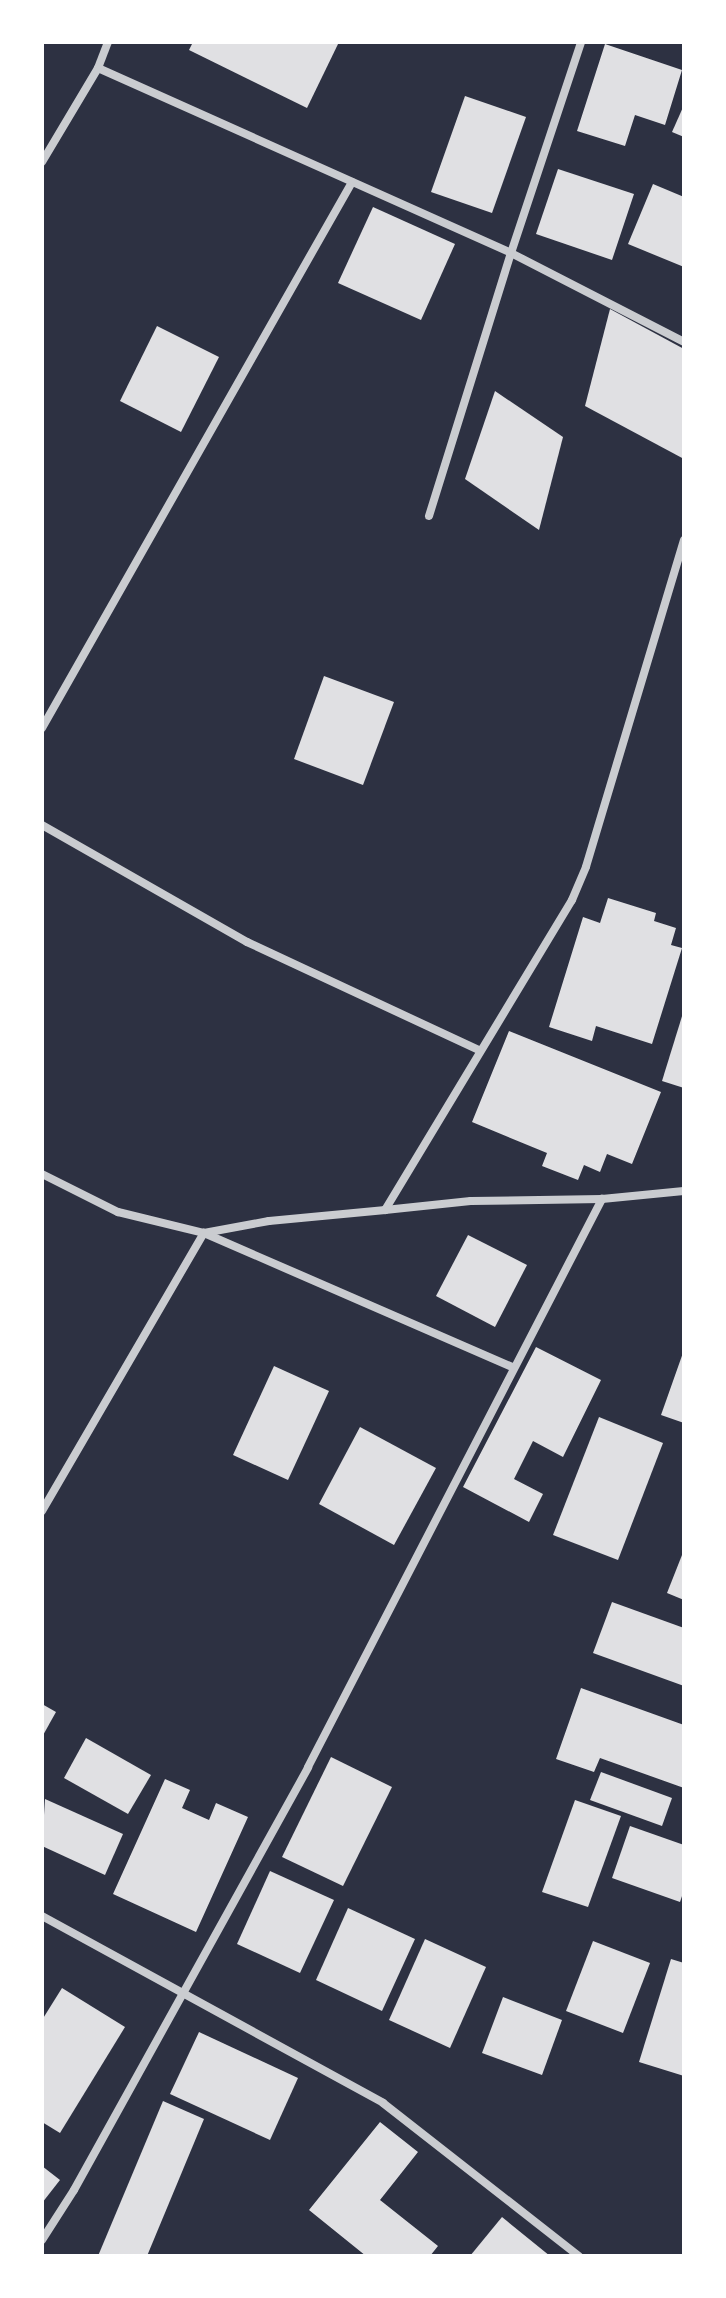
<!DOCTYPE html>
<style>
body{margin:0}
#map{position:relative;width:726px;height:2298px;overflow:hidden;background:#2d3142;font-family:"Golos Text",sans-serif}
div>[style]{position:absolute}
.building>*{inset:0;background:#e0e0e3}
.minor>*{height:8px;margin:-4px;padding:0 4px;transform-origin:4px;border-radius:4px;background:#caccd0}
span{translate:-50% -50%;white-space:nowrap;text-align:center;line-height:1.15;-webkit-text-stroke:8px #fff;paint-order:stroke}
.frame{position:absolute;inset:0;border:44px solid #fff;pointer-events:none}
</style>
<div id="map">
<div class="building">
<div style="clip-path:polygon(193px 42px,339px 42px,307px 108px,189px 50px)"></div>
<div style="clip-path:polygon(605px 44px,682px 70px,665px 125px,635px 115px,625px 146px,577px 131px)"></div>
<div style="clip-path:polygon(465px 96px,526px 117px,492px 213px,431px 192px)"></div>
<div style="clip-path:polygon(684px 105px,684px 137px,672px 132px)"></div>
<div style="clip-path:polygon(558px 169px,634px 194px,612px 260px,536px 234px)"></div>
<div style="clip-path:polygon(653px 184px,684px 197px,684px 267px,628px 244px)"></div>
<div style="clip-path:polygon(373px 207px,455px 244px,421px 320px,338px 283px)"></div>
<div style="clip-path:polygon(610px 309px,684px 349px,684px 459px,585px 406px)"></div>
<div style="clip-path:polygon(157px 326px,219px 357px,181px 432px,120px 401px)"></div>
<div style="clip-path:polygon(495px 391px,563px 437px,539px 530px,465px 479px)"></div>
<div style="clip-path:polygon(324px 676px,394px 702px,363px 785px,294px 759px)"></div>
<div style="clip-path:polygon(608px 898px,656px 913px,654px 921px,676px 928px,671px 945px,682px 948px,652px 1044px,596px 1026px,592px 1041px,549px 1027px,583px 917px,600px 923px)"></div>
<div style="clip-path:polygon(683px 1013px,684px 1013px,684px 1088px,662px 1081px)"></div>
<div style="clip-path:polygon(509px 1031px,661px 1092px,632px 1164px,607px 1154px,600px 1172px,584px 1165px,578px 1180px,542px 1166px,547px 1153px,472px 1122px)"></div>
<div style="clip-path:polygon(468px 1235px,527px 1265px,495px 1327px,436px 1296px)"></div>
<div style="clip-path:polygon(536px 1347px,601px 1380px,563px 1457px,533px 1441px,514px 1479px,543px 1494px,529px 1522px,463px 1487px)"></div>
<div style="clip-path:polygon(684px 1350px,684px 1423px,661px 1415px)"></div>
<div style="clip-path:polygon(274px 1366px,329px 1391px,288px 1480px,233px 1455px)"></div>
<div style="clip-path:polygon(599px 1417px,663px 1443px,618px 1560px,553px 1535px)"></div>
<div style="clip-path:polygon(360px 1427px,436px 1468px,394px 1545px,319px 1504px)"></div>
<div style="clip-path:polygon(684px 1550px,684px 1600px,667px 1593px)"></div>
<div style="clip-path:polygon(612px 1602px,684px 1628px,684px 1686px,593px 1653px)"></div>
<div style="clip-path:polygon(581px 1688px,684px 1725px,684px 1788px,600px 1758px,594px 1772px,556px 1759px)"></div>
<div style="clip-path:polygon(42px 1704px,56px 1712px,42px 1737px)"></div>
<div style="clip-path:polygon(86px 1738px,151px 1775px,128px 1814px,64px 1778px)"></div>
<div style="clip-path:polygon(331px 1757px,392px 1787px,343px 1886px,282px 1857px)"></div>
<div style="clip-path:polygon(601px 1772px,672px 1798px,662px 1826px,590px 1800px)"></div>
<div style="clip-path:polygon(165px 1779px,190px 1790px,182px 1808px,209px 1820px,216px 1803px,248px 1817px,196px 1932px,113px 1894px)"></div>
<div style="clip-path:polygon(45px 1799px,123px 1834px,105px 1875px,42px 1846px)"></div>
<div style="clip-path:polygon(575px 1800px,621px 1816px,588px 1907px,542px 1892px)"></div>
<div style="clip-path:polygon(630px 1826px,684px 1845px,684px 1890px,680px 1902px,612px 1878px)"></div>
<div style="clip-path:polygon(270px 1871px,334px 1900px,300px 1973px,237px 1944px)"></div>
<div style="clip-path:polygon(348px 1908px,415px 1939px,382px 2011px,316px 1980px)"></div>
<div style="clip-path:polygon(425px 1939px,486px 1967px,450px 2048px,389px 2020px)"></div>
<div style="clip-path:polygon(593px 1941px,650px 1963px,623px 2033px,566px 2011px)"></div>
<div style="clip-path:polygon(671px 1959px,684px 1963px,684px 2076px,639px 2062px)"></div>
<div style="clip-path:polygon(62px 1988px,125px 2027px,60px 2133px,42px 2122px,42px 2020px)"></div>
<div style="clip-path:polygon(503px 1997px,562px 2020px,542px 2075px,482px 2053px)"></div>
<div style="clip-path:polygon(199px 2032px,298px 2078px,270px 2140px,170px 2094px)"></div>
<div style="clip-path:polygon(163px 2101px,204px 2119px,147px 2256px,98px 2256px)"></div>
<div style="clip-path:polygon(380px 2122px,418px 2152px,380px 2200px,438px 2246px,430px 2256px,366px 2256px,309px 2210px)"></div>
<div style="clip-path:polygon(42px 2166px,60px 2180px,42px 2203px)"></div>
<div style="clip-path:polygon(502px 2217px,550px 2256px,470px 2256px)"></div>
</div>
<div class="minor">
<div style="left:98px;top:68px;width:453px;rotate:24.1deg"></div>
<div style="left:511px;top:253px;width:195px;rotate:27.2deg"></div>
<div style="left:42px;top:162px;width:109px;rotate:-59.2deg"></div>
<div style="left:98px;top:68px;width:28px;rotate:-69deg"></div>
<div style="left:429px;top:516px;width:275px;rotate:-72.7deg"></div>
<div style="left:511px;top:253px;width:222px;rotate:-71.6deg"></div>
<div style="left:684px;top:540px;width:341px;rotate:106.7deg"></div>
<div style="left:586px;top:867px;width:36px;rotate:113deg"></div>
<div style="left:572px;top:900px;width:362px;rotate:121.1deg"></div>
<div style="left:385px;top:1210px;width:86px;rotate:-6deg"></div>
<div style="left:471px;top:1201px;width:131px;rotate:-0.9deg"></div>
<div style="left:602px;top:1199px;width:82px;rotate:-5.6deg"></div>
<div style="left:42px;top:728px;width:628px;rotate:-60.41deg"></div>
<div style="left:42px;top:825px;width:236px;rotate:29.7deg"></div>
<div style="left:247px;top:942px;width:256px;rotate:25deg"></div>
<div style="left:42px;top:1174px;width:85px;rotate:26.6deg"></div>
<div style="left:118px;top:1212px;width:89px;rotate:13.7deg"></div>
<div style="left:204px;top:1233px;width:66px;rotate:-10.5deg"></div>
<div style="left:269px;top:1221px;width:117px;rotate:-5.4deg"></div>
<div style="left:42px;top:1511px;width:322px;rotate:-59.8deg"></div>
<div style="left:204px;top:1233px;width:338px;rotate:23.5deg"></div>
<div style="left:42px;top:1916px;width:389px;rotate:28.7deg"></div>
<div style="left:383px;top:2103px;width:249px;rotate:38deg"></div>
<div style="left:42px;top:2240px;width:59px;rotate:-57.4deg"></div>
<div style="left:74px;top:2190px;width:483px;rotate:-61deg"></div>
<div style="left:308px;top:1767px;width:640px;rotate:-62.63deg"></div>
</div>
<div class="frame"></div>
</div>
